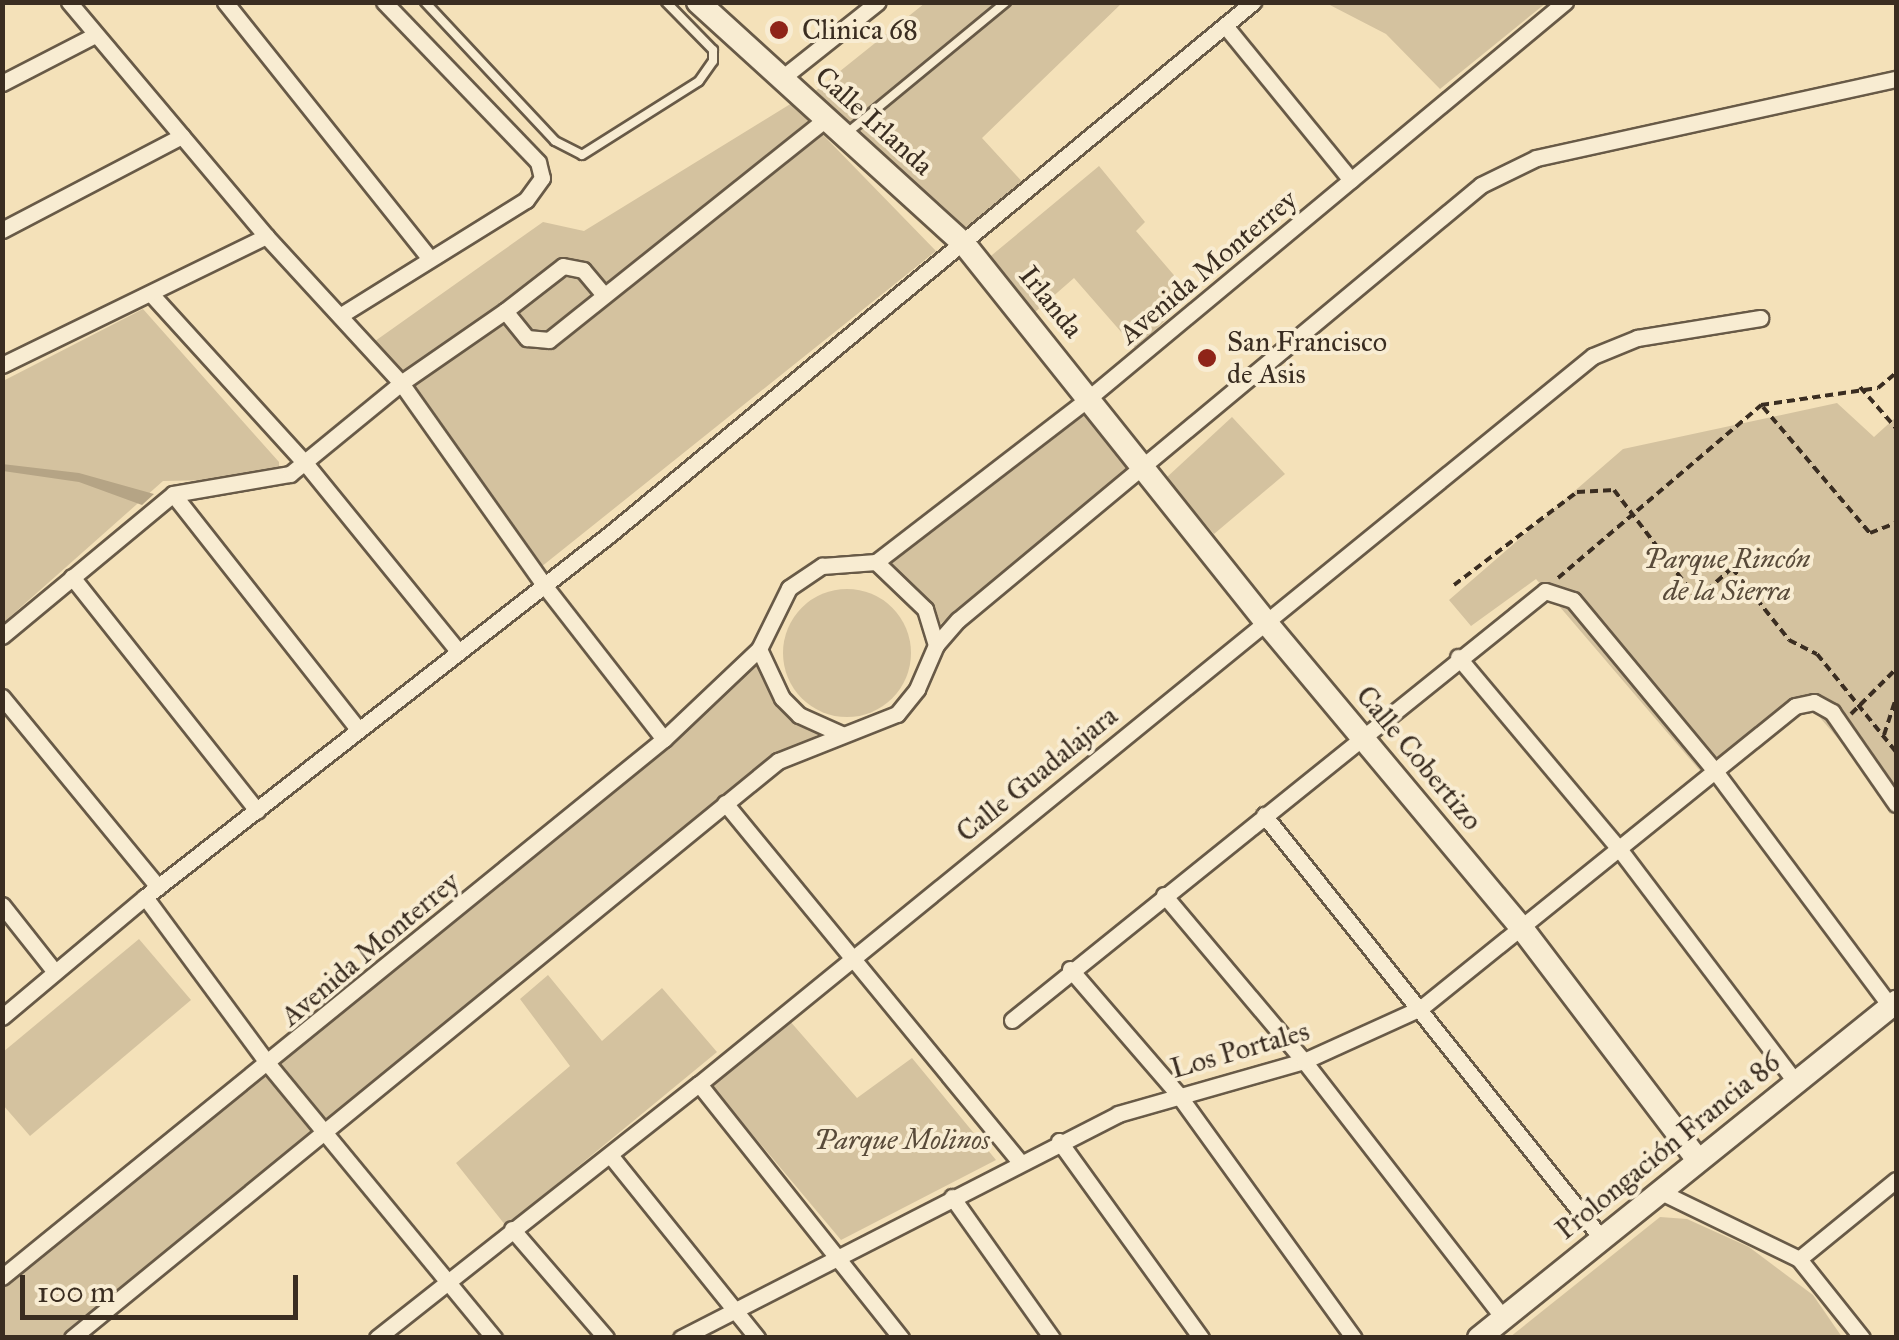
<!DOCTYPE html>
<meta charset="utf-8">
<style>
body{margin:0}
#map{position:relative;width:1899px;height:1340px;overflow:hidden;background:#f4e1b9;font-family:"IM FELL Great Primer",serif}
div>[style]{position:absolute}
.green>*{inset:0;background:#d4c29f}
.round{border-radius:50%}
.water>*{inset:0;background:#b5a485}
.path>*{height:4px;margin-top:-2px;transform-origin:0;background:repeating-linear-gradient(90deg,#3a2d21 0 8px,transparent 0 13px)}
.roads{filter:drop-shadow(2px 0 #685a47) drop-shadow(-2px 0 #685a47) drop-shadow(0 2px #685a47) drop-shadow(0 -2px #685a47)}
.lane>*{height:8px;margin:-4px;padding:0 4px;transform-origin:4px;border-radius:4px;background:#f8ecd2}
.street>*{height:15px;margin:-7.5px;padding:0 7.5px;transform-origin:7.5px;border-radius:7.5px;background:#f8ecd2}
.secondary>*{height:22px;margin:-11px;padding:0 11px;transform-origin:11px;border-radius:11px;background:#f8ecd2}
.dots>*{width:28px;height:28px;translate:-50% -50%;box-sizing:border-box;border:5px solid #f8ecd2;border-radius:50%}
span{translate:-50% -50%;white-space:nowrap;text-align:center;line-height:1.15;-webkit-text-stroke:8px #f8ecd2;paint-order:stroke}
.poi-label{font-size:28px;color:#3a2d21}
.left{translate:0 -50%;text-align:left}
.street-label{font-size:28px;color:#3a2d21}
.park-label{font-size:28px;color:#594b3a;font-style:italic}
.frame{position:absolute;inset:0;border:5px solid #3a2d21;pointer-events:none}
.scale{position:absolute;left:20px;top:1275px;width:278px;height:45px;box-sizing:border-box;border:5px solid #3a2d21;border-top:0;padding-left:12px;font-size:30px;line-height:35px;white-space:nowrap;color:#3a2d21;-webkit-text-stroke:8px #f8ecd2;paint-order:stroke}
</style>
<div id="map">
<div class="green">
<div style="clip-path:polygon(925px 3px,1122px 3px,982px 138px,1027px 187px,968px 241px,814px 92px)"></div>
<div style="clip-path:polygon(1326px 3px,1546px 3px,1440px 89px,1386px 34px)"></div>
<div style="clip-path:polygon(792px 103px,936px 251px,541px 567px,361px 351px,543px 222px,584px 231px)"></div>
<div style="clip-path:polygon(1099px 166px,1145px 222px,1136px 231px,1191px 295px,1136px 349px,1074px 278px,1034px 313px,986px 260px)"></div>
<div style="clip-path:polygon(143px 309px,279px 462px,279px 471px,266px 479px,163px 481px,3px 623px,3px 381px)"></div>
<div style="clip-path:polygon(1837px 403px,1874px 437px,1896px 417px,1896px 806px,1804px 699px,1707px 779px,1536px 579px,1471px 626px,1449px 600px,1623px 449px)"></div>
<div style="clip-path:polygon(1089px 406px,1134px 464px,939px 625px,934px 605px,885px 563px)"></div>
<div style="clip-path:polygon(1232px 417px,1285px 474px,1214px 534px,1166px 478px)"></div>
<div class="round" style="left:783px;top:589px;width:128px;height:128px"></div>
<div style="clip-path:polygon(759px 649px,766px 671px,823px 730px,72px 1337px,3px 1338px,3px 1277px,269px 1065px)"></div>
<div style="clip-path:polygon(139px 939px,191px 1000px,30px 1136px,3px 1105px,3px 1052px)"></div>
<div style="clip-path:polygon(548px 975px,602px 1041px,662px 988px,717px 1052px,506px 1226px,456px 1163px,570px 1066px,520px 999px)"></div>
<div style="clip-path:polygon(789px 1020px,857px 1098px,912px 1058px,996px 1160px,841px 1240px,711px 1085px)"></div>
<div style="clip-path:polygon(1660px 1217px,1687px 1219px,1749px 1247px,1813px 1295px,1842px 1337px,1510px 1337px)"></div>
</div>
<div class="water">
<div style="clip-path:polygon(2px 464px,79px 473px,154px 494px,142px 505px,79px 482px,3px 471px)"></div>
</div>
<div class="path">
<div style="left:1860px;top:387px;width:55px;rotate:48.7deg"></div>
<div style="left:1763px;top:407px;width:165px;rotate:49.7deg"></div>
<div style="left:1870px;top:533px;width:28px;rotate:-21deg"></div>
<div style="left:1558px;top:578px;width:267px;rotate:-40.4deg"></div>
<div style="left:1761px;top:405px;width:118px;rotate:-8.3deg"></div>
<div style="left:1878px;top:388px;width:23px;rotate:-40deg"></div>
<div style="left:1454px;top:585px;width:154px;rotate:-37.1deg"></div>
<div style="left:1577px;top:492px;width:37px;rotate:-3deg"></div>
<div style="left:1614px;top:490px;width:137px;rotate:52.7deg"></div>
<div style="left:1697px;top:599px;width:47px;rotate:-41.5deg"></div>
<div style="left:1732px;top:568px;width:92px;rotate:51.6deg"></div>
<div style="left:1789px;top:640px;width:31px;rotate:27deg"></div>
<div style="left:1817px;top:654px;width:126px;rotate:51.1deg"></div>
<div style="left:1851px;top:714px;width:64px;rotate:-45deg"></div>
<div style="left:1884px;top:735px;width:38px;rotate:-72deg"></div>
</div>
<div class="roads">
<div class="lane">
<div style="left:425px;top:2px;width:190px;rotate:46.9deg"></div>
<div style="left:555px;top:141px;width:30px;rotate:27deg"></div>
<div style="left:582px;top:155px;width:138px;rotate:-32.3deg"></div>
<div style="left:699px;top:81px;width:24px;rotate:-55deg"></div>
<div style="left:713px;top:61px;width:11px;rotate:-90deg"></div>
<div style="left:713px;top:50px;width:67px;rotate:-134.4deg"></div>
<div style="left:847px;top:133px;width:206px;rotate:-39.5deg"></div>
</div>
<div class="street">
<div style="left:69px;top:2px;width:306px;rotate:49.9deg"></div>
<div style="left:266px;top:236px;width:200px;rotate:47.4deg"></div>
<div style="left:401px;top:383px;width:247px;rotate:54.7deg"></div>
<div style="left:544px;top:585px;width:195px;rotate:52.1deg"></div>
<div style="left:225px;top:2px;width:325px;rotate:51.4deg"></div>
<div style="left:1227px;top:28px;width:196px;rotate:50.8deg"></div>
<div style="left:782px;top:78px;width:122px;rotate:-38.4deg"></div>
<div style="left:2px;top:83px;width:105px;rotate:-27.3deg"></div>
<div style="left:2px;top:230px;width:203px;rotate:-27.6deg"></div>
<div style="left:152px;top:295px;width:229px;rotate:47.7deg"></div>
<div style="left:306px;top:464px;width:241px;rotate:50.9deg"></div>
<div style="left:505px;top:311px;width:73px;rotate:-37.8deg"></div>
<div style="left:563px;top:266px;width:20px;rotate:11deg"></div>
<div style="left:583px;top:270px;width:33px;rotate:50deg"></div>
<div style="left:341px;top:315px;width:218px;rotate:-31.9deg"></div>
<div style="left:526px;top:200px;width:27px;rotate:-54deg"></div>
<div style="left:542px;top:178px;width:16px;rotate:-104deg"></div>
<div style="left:538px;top:162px;width:222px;rotate:-133.9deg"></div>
<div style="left:2px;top:365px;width:294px;rotate:-26deg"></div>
<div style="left:173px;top:494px;width:300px;rotate:51.8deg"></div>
<div style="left:876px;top:562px;width:68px;rotate:43.8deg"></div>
<div style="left:925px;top:609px;width:38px;rotate:73deg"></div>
<div style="left:72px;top:577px;width:298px;rotate:51.6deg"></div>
<div style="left:2px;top:636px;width:222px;rotate:-39.7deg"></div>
<div style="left:173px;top:494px;width:119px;rotate:-9.7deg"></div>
<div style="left:290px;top:474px;width:144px;rotate:-39.3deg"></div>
<div style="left:401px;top:383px;width:126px;rotate:-34.7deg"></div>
<div style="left:505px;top:311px;width:35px;rotate:51deg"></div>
<div style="left:527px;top:338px;width:22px;rotate:5deg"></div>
<div style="left:549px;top:340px;width:356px;rotate:-38.6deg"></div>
<div style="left:759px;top:649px;width:54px;rotate:64.9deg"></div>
<div style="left:782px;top:698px;width:24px;rotate:45deg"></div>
<div style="left:799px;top:715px;width:46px;rotate:24.3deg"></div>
<div style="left:1458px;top:657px;width:252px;rotate:50deg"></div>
<div style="left:1620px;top:850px;width:290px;rotate:52.9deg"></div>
<div style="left:2px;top:697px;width:246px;rotate:50.6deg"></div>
<div style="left:725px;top:803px;width:463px;rotate:50.6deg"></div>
<div style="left:1264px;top:815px;width:542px;rotate:51.44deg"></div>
<div style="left:1164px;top:895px;width:217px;rotate:49.9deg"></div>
<div style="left:1304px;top:1061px;width:325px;rotate:52.2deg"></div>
<div style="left:145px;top:897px;width:209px;rotate:53.6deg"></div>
<div style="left:269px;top:1065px;width:354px;rotate:50.5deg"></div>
<div style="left:2px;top:905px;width:85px;rotate:51.7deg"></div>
<div style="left:1070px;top:969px;width:164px;rotate:49.2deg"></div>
<div style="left:1177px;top:1093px;width:302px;rotate:54.2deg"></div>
<div style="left:2px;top:1017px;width:187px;rotate:-40deg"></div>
<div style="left:145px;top:897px;width:590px;rotate:-37.98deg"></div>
<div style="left:610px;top:534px;width:835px;rotate:-39.6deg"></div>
<div style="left:1012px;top:1020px;width:684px;rotate:-38.83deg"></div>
<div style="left:1545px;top:591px;width:29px;rotate:18deg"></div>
<div style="left:1573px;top:600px;width:222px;rotate:50.3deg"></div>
<div style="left:1715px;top:771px;width:294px;rotate:53.3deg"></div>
<div style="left:699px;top:1084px;width:325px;rotate:51.5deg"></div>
<div style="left:1059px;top:1141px;width:243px;rotate:54.2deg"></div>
<div style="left:610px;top:1155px;width:235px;rotate:51.2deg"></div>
<div style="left:1661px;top:1192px;width:153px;rotate:25.9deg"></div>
<div style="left:1799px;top:1259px;width:101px;rotate:51.4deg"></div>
<div style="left:952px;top:1197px;width:173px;rotate:54.7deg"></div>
<div style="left:512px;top:1229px;width:144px;rotate:49.2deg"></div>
<div style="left:1799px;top:1259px;width:125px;rotate:-39.2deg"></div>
<div style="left:2px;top:1277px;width:853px;rotate:-39.1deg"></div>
<div style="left:664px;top:739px;width:131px;rotate:-43.5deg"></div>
<div style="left:759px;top:649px;width:68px;rotate:-63.8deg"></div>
<div style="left:789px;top:588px;width:40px;rotate:-34deg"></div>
<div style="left:822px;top:566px;width:54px;rotate:-4.2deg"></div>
<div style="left:876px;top:562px;width:270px;rotate:-37.6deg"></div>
<div style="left:1090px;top:397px;width:618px;rotate:-39.75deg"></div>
<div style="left:72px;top:1338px;width:912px;rotate:-39.26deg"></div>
<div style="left:778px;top:761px;width:128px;rotate:-21.6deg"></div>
<div style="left:897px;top:714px;width:32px;rotate:-51deg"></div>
<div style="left:917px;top:689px;width:48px;rotate:-66.6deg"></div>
<div style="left:936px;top:645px;width:33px;rotate:-49deg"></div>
<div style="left:958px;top:620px;width:680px;rotate:-39.75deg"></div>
<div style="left:1481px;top:185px;width:61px;rotate:-26.1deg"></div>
<div style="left:1536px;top:158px;width:369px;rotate:-12.4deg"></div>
<div style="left:377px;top:1338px;width:410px;rotate:-38.3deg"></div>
<div style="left:699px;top:1084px;width:1153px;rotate:-39.16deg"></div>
<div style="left:1593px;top:356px;width:48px;rotate:-22.2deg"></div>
<div style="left:1637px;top:338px;width:125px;rotate:-9.2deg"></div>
<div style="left:681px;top:1338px;width:491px;rotate:-27.1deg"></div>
<div style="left:1118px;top:1114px;width:193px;rotate:-15.9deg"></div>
<div style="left:1304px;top:1061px;width:128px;rotate:-24.4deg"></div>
<div style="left:1421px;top:1008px;width:481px;rotate:-38.9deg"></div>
<div style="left:1795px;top:706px;width:19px;rotate:-12deg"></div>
<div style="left:1814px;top:702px;width:21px;rotate:29deg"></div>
<div style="left:1832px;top:712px;width:112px;rotate:55.2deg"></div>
</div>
<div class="secondary">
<div style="left:698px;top:2px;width:361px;rotate:42.3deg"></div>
<div style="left:965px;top:245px;width:480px;rotate:51.4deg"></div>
<div style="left:1264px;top:620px;width:400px;rotate:50.1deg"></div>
<div style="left:1521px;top:927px;width:293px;rotate:52.8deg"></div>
<div style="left:1479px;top:1338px;width:536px;rotate:-38.86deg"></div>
</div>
</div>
<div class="dots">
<div style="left:779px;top:30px;background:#8f2418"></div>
<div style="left:1207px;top:358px;background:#8f2418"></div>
</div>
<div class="poi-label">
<span class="left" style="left:802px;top:30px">Clinica 68</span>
<span class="left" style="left:1227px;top:358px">San Francisco<br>de Asis</span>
</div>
<div class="street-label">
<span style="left:874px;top:121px;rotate:42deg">Calle Irlanda</span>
<span style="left:1208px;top:267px;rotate:-40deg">Avenida Monterrey</span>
<span style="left:1051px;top:302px;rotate:51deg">Irlanda</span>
<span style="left:1419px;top:758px;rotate:50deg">Calle Cobertizo</span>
<span style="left:1037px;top:774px;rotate:-39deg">Calle Guadalajara</span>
<span style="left:370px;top:949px;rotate:-40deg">Avenida Monterrey</span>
<span style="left:1240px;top:1050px;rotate:-16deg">Los Portales</span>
<span style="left:1668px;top:1146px;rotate:-39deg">Prolongación Francia 86</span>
</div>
<div class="park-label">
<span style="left:1727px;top:575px">Parque Rincón<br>de la Sierra</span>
<span style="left:902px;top:1140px">Parque Molinos</span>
</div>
<div class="frame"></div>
<div class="scale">100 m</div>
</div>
